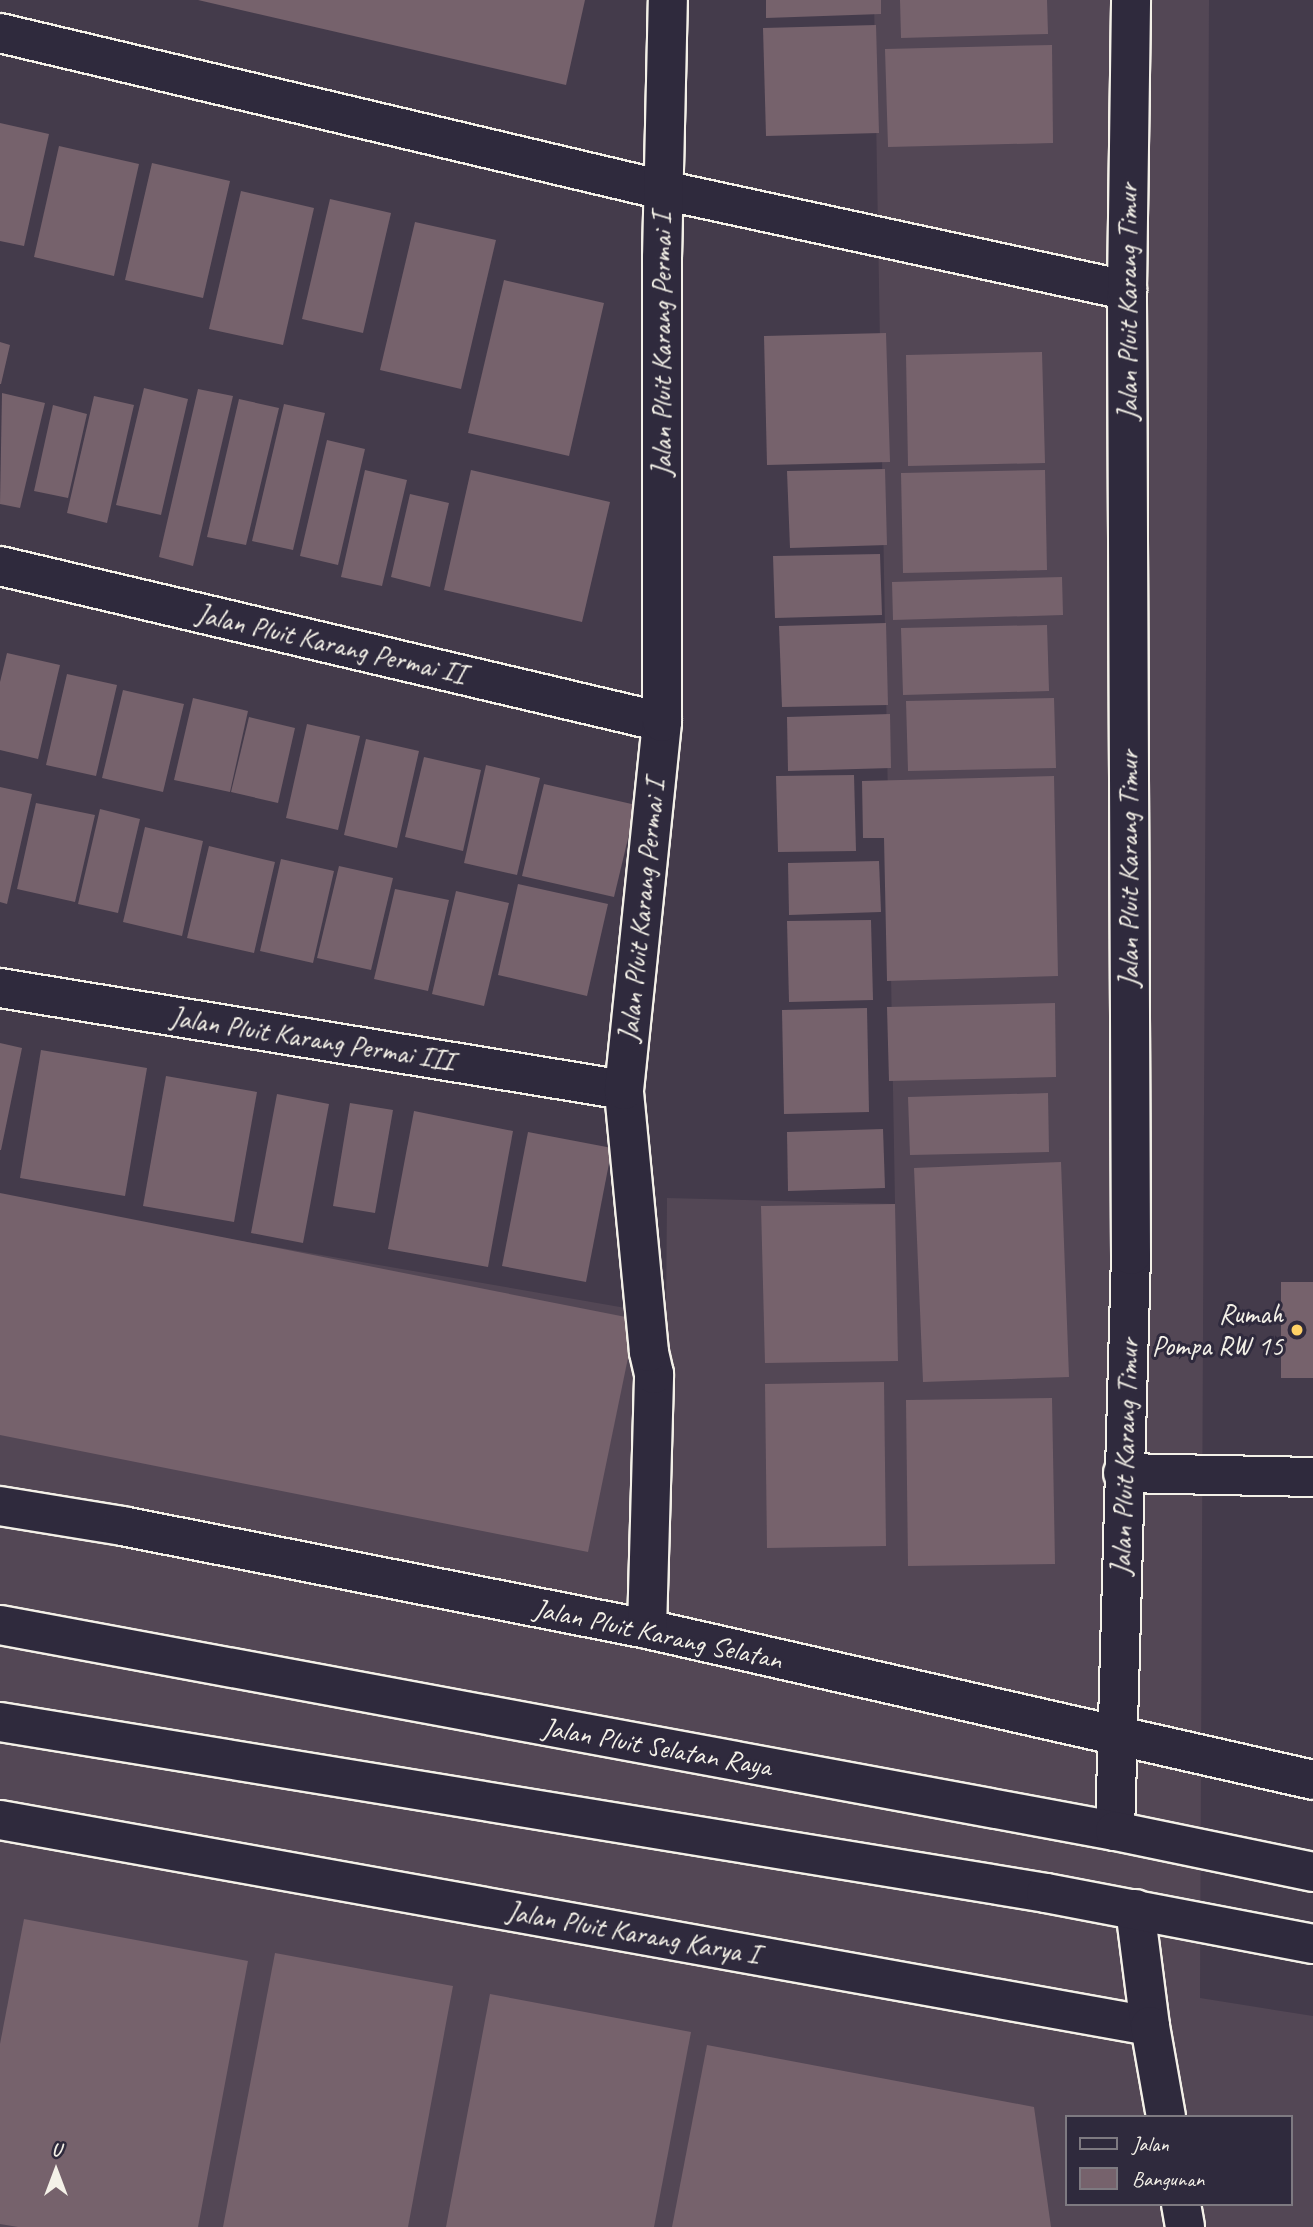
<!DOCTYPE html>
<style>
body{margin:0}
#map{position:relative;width:1313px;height:2227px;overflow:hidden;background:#443b4b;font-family:Caveat,sans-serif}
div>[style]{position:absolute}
.built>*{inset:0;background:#534755}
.building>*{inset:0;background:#76626c}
.roads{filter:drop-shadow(2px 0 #f4f1e8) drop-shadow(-2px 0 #f4f1e8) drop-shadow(0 2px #f4f1e8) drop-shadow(0 -2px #f4f1e8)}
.minor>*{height:38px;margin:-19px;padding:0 19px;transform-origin:19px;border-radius:19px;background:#2f2a3d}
.major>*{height:38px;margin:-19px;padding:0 19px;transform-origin:19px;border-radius:19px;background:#2f2a3d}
.dots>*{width:19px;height:19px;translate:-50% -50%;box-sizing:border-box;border:4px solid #2f2a3d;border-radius:50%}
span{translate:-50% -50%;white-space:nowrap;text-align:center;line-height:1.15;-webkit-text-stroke:6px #2f2a3d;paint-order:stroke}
.street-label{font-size:28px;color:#f4f1e8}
.poi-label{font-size:28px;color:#f4f1e8}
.right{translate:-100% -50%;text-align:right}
.legend{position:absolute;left:1065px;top:2115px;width:228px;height:91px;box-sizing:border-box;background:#2f2a3d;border:2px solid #7e7a81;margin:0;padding:9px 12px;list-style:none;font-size:21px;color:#f4f1e8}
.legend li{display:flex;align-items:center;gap:14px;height:35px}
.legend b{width:35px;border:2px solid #7e7a81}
.north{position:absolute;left:21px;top:2136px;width:70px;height:70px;-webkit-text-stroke:5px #2f2a3d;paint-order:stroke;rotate:0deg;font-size:19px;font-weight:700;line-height:28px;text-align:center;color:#f4f1e8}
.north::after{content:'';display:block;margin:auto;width:24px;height:32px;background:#f4f1e8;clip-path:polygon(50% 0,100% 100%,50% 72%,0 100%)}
</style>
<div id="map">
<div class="built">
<div style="clip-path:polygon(evenodd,874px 0,1209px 0,1200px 1998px,1313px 2016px,1313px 2227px,0 2227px,0 1199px,666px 1315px,667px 1198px,895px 1204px,874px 0,1066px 2117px,1290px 2117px,1290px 2204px,1066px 2204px,1066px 2117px)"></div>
</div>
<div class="building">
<div style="clip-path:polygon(198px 0,585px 0,566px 85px)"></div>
<div style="clip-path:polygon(766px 0,881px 0,881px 14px,766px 18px)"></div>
<div style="clip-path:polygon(900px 0,1047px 0,1048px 34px,901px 38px)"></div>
<div style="clip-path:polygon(876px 25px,879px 133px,766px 136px,763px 28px)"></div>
<div style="clip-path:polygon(1052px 45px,1053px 143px,888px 147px,885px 49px)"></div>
<div style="clip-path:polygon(0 123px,49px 134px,24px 246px,0 241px)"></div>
<div style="clip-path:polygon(59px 146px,139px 164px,114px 276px,34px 257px)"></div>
<div style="clip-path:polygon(152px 163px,230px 181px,203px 298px,125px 280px)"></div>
<div style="clip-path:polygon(241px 191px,314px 208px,283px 345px,209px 329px)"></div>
<div style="clip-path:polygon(330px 199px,391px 213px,363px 333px,302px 319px)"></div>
<div style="clip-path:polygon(415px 222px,496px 240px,461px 389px,380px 370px)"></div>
<div style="clip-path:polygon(504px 280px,604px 303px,569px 456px,468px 433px)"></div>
<div style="clip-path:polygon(886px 333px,890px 462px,767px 465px,764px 336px)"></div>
<div style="clip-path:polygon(0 342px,10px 345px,1px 384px,0 384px)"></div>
<div style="clip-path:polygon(1042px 352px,1045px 463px,908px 466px,906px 355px)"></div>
<div style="clip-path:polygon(144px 388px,188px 399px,161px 515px,116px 505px)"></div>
<div style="clip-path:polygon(198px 389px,233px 396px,193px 566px,159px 557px)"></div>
<div style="clip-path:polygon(2px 393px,45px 403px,20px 508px,0 504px)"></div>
<div style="clip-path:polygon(94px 396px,134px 405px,107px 523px,67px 513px)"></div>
<div style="clip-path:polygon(239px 399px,279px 408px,246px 545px,207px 537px)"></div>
<div style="clip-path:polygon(284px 404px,325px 413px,293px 550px,252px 541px)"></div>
<div style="clip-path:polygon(53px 405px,87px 414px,68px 498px,34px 491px)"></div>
<div style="clip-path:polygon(327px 440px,365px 449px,338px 565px,300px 556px)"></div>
<div style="clip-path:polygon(885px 469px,887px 545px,790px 548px,787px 471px)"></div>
<div style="clip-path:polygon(365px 470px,407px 480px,382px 586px,341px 577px)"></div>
<div style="clip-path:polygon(471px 470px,610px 502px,582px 622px,444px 590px)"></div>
<div style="clip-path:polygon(1045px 470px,1047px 570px,903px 573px,901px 473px)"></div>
<div style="clip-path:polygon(410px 494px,449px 503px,430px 587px,391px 577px)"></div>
<div style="clip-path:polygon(880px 554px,882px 615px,775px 618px,773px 556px)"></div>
<div style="clip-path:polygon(1062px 577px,1063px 615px,893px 620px,892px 582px)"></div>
<div style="clip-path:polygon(886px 623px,888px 705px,782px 707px,779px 626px)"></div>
<div style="clip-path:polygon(1047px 625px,1049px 691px,903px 695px,901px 628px)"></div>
<div style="clip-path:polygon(7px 653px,60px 665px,38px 759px,0 750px,0 682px)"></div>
<div style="clip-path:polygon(67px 674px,117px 685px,96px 776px,46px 765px)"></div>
<div style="clip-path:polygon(123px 690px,184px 704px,163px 792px,102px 778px)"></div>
<div style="clip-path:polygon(193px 698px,248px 711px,230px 792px,174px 780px)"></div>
<div style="clip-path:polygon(1054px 698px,1056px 768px,908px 771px,906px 701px)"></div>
<div style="clip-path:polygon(890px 714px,891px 768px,788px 771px,787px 717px)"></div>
<div style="clip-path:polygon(249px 717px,295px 728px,278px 803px,231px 792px)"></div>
<div style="clip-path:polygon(307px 724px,360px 736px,338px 830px,286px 818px)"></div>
<div style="clip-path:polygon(366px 739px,419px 751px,397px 848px,344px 835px)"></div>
<div style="clip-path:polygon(424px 757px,481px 770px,463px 851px,405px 837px)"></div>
<div style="clip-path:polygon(486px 765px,540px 778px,517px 875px,464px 863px)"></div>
<div style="clip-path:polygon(854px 775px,856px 851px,778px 852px,776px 776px)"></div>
<div style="clip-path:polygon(1054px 776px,1058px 976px,887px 981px,884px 838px,863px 838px,862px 781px)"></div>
<div style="clip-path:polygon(544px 784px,636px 805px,614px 897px,522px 876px)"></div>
<div style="clip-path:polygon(0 787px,32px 794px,7px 904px,0 902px)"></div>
<div style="clip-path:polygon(36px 803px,95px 815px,75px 902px,17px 889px)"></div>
<div style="clip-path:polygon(100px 809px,140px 819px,118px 913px,78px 904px)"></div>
<div style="clip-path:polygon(145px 827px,203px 841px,182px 936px,123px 922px)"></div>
<div style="clip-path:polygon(209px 846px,275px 862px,254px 953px,187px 938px)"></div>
<div style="clip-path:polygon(281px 859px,334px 871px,313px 963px,260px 951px)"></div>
<div style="clip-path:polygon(879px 861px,881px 912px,789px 915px,788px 863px)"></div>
<div style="clip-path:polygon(339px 866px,393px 878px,371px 970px,317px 958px)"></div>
<div style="clip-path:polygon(518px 884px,608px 904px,587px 996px,498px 975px)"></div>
<div style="clip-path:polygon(395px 889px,449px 900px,428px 991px,374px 979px)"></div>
<div style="clip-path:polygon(456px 891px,509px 903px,484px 1006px,432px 994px)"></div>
<div style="clip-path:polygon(871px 920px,873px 1000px,789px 1002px,787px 921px)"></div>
<div style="clip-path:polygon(1055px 1003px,1056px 1077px,889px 1081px,887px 1007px)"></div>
<div style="clip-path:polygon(867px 1008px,869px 1112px,784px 1114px,782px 1010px)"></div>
<div style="clip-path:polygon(0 1043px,22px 1048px,1px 1150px,0 1150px)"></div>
<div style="clip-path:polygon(41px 1050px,147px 1068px,125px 1196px,20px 1178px)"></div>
<div style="clip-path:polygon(166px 1076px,257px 1092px,234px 1222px,143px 1206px)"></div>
<div style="clip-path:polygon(1048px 1093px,1049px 1152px,910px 1155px,908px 1097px)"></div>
<div style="clip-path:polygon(277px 1094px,329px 1104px,303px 1243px,251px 1233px)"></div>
<div style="clip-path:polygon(350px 1103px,393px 1110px,375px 1213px,333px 1206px)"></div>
<div style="clip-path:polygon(414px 1111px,513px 1131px,488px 1267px,388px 1249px)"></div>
<div style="clip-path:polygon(883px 1129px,885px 1188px,788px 1191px,787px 1132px)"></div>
<div style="clip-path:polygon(528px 1132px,612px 1148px,586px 1282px,502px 1266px)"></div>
<div style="clip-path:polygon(1061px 1162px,1069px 1377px,923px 1382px,914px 1168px)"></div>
<div style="clip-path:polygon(0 1193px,636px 1319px,588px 1552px,0 1435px)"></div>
<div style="clip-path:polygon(895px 1204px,898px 1361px,765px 1363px,761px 1206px)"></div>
<div style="clip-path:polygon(1281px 1282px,1313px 1282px,1313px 1378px,1281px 1378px)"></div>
<div style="clip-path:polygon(884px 1382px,886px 1546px,767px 1548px,765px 1384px)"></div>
<div style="clip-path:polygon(1052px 1398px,1055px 1564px,908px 1566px,906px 1400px)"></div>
<div style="clip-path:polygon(24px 1919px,248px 1961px,198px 2227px,18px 2227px,0 2224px,0 2044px)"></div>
<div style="clip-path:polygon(275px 1953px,453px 1986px,408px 2227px,223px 2227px)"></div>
<div style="clip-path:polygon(490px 1994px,691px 2032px,654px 2227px,446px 2227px)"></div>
<div style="clip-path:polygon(707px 2045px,1034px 2107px,1051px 2227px,672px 2227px)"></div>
</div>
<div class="roads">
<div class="minor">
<div style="left:0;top:33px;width:681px;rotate:13.32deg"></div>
<div style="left:663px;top:190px;width:475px;rotate:12.2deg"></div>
<div style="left:0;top:566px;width:680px;rotate:13.26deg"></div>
<div style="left:0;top:988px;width:632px;rotate:9.28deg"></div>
<div style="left:1123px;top:1473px;width:190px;rotate:1.2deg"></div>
<div style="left:0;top:1506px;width:124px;rotate:9.3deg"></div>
<div style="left:122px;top:1526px;width:535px;rotate:11.1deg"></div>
<div style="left:647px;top:1629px;width:683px;rotate:12.77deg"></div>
<div style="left:647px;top:1629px;width:255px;rotate:-88.4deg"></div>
<div style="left:654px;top:1374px;width:23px;rotate:-103deg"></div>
<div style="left:649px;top:1352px;width:263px;rotate:-95.5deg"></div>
<div style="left:624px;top:1090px;width:370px;rotate:-84.1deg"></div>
<div style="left:662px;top:722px;width:464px;rotate:-90deg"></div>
<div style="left:662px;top:258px;width:258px;rotate:-88.7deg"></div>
<div style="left:0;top:1820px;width:1168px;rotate:10.16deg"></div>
<div style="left:1150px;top:2026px;width:118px;rotate:-97.3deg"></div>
<div style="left:1115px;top:1831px;width:576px;rotate:-88.41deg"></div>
<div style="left:1131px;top:1255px;width:965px;rotate:-90.24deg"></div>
<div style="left:1127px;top:290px;width:290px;rotate:-89.2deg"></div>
<div style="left:1150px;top:2026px;width:92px;rotate:80deg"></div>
<div style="left:1181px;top:2204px;width:23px;rotate:80deg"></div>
</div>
<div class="major">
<div style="left:0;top:1625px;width:1134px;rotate:10.47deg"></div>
<div style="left:1115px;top:1831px;width:202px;rotate:11.7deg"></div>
<div style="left:0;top:1722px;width:1060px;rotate:9.28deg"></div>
<div style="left:1046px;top:1893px;width:272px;rotate:10.8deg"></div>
</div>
</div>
<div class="dots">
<div style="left:1297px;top:1330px;background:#ffd166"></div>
</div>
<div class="street-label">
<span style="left:1128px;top:302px;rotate:-90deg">Jalan Pluit Karang Timur</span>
<span style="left:662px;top:345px;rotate:-90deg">Jalan Pluit Karang Permai I</span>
<span style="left:331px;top:644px;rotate:13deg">Jalan Pluit Karang Permai II</span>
<span style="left:1129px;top:869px;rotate:-90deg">Jalan Pluit Karang Timur</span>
<span style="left:642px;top:911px;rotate:-84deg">Jalan Pluit Karang Permai I</span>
<span style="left:312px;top:1039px;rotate:9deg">Jalan Pluit Karang Permai III</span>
<span style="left:1125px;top:1457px;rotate:-88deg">Jalan Pluit Karang Timur</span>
<span style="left:658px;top:1634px;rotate:12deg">Jalan Pluit Karang Selatan</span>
<span style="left:657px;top:1747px;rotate:10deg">Jalan Pluit Selatan Raya</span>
<span style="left:633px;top:1933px;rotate:10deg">Jalan Pluit Karang Karya I</span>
</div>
<div class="poi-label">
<span class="right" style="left:1283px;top:1330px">Rumah<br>Pompa RW 15</span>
</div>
<ul class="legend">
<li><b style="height:9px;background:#2f2a3d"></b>Jalan</li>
<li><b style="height:19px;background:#76626c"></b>Bangunan</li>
</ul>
<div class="north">U</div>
</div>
